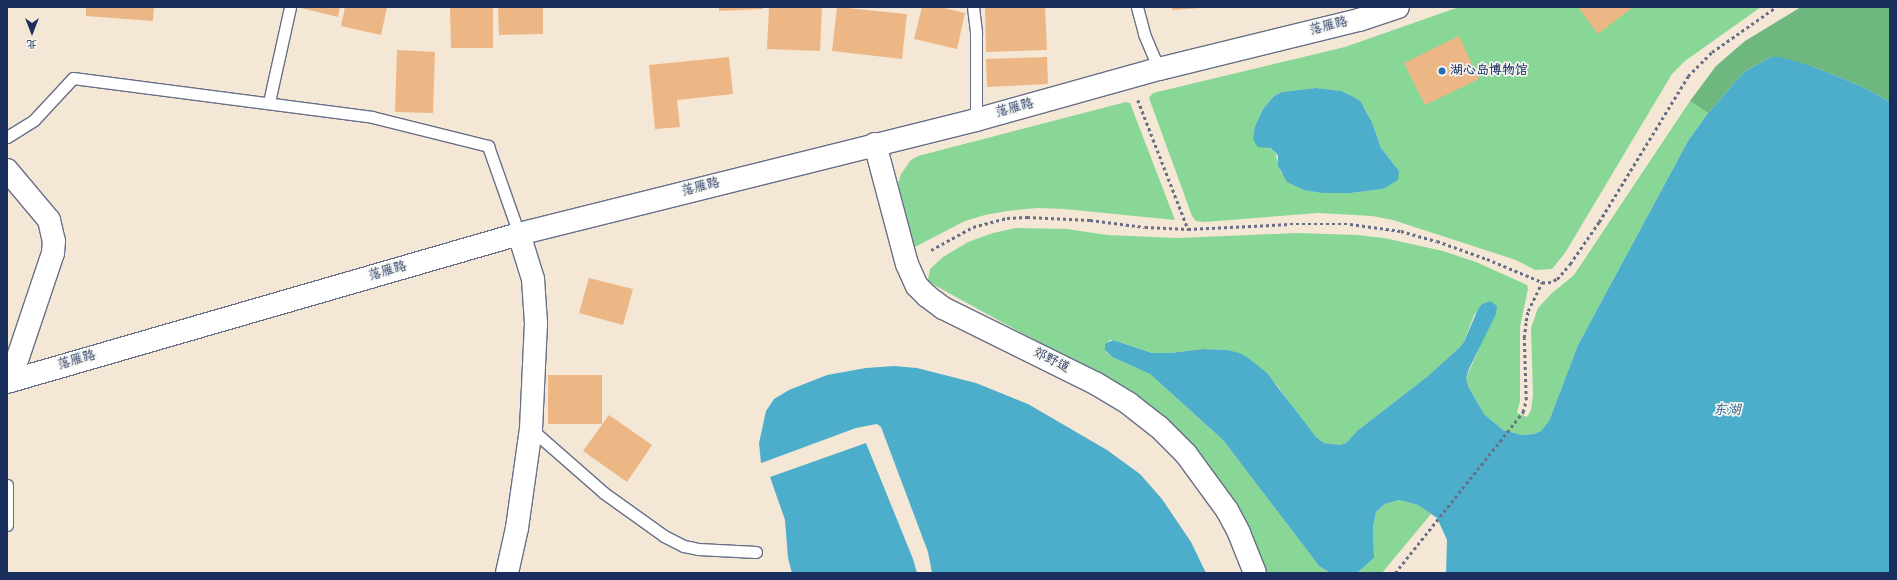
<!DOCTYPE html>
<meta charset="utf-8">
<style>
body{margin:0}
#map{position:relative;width:1897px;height:580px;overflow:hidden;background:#f5e7d5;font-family:Mynerve,"LXGW WenKai TC",sans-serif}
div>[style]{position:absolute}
.green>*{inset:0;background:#89d796}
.forest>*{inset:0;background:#6eb87f}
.water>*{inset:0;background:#4daecc}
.building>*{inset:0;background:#edb685}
.path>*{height:2.5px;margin-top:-1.25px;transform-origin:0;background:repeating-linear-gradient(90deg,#676f88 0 3px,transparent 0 6px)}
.roads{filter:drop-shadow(1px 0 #676f88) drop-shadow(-1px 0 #676f88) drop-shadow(0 1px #676f88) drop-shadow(0 -1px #676f88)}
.service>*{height:11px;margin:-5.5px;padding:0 5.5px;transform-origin:5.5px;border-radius:5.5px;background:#fff}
.minor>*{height:22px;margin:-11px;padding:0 11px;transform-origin:11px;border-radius:11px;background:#fff}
.tertiary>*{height:22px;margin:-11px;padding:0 11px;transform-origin:11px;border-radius:11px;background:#fff}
.dots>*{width:11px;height:11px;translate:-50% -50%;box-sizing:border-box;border:2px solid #f6f6f2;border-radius:50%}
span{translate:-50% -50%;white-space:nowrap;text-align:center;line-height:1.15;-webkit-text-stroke:3.5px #f6f6f2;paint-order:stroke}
.street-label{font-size:13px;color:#1b2f5e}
.poi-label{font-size:13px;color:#1b2f5e;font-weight:700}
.left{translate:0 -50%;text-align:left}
.water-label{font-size:14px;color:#2c5b84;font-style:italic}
.frame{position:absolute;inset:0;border:8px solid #1b2f5e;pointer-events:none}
.north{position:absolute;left:12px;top:12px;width:40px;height:40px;-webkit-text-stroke:3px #f6f6f2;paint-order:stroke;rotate:180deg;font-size:11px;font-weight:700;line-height:16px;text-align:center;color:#1b2f5e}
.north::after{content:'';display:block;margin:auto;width:14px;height:18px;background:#1b2f5e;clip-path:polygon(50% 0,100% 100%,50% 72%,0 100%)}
</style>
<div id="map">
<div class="green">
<div style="clip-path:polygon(evenodd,1459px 7px,1761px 7px,1685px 61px,1672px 74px,1565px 253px,1552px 269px,1535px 270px,1516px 260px,1393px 220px,1372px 216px,1318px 213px,1204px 222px,1196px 221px,1192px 216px,1149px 98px,1153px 93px,1345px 47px,1459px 7px,1316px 88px,1340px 91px,1354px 97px,1365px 108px,1372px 122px,1381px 148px,1399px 171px,1383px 189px,1351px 193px,1281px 173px,1275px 152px,1253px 138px,1255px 126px,1263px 109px,1274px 96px,1282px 92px,1316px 88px)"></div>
<div style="clip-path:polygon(1690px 101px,1708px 113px,1688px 141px,1578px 345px,1549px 421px,1541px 431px,1534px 434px,1522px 435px,1503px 430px,1484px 414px,1469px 388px,1466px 378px,1479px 349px,1490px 301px,1482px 304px,1474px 315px,1464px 342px,1459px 348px,1428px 376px,1357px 431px,1346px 443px,1340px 445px,1324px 443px,1316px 437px,1299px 417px,1278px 386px,1247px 357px,1228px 350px,1203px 349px,1170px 353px,1152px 353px,1113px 340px,1110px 340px,1105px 346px,1106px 352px,1112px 357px,1150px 374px,1223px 440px,1319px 566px,1330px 573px,1263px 573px,1232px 503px,1217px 477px,1174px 426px,1135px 395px,936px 286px,928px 280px,930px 269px,943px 257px,968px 242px,993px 233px,1016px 228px,1067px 229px,1107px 235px,1178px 238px,1298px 233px,1357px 235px,1384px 238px,1443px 251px,1476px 262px,1527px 285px,1528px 289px,1520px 327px,1520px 401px,1517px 413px,1527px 417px,1531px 410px,1533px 395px,1531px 328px,1538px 308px,1551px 294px,1574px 275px)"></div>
<div style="clip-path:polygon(1126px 102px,1130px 103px,1175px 220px,1064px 209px,1037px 208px,1007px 211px,985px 215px,965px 221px,911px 249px,896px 191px,901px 174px,911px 160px,918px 156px)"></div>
<div style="clip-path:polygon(1399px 500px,1418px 505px,1431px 514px,1382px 573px,1357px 573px,1374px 558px,1373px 527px,1376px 512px,1385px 504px)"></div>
</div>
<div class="forest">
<div style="clip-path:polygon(1801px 7px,1890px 7px,1890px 102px,1861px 86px,1814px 67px,1771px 57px,1744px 72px,1708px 113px,1690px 101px,1716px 66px,1745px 41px)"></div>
</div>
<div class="water">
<div style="clip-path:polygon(1771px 57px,1781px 57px,1814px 67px,1861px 86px,1890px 102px,1890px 573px,1446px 573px,1447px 540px,1437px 518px,1418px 505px,1399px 500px,1385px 504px,1376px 512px,1373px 527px,1374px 558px,1357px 573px,1330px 573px,1319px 566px,1223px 440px,1150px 374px,1112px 357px,1105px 350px,1105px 344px,1113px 340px,1152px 353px,1170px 353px,1203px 349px,1228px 350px,1239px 353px,1247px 357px,1267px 373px,1316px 437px,1324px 443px,1340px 445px,1346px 443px,1357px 431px,1428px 376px,1459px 348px,1464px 342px,1478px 309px,1482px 304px,1490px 301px,1497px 306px,1496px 314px,1469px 369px,1466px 378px,1469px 388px,1484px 414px,1503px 430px,1522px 435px,1534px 434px,1541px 431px,1549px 421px,1578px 345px,1688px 141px,1708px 113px,1744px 72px)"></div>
<div style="clip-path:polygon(1316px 88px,1341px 91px,1354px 97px,1361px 102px,1372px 122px,1381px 148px,1399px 171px,1398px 180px,1383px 189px,1351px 193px,1323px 193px,1304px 190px,1287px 182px,1278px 166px,1278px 156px,1275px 152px,1270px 148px,1258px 147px,1255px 143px,1253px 138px,1255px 126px,1263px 109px,1274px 96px,1282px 92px)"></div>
<div style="clip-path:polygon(894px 366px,917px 368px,976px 383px,1028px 404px,1107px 450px,1140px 474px,1162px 499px,1191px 542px,1206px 573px,932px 573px,928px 552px,881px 427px,877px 424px,856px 428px,761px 463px,759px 443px,766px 411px,774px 399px,789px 390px,827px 375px,866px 368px)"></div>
<div style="clip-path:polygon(866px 443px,913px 559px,917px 573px,792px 573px,788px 558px,785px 520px,770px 477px)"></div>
</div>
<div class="building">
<div style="clip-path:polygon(86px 7px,154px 7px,153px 21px,86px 16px)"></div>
<div style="clip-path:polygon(297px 7px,340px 7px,338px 17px)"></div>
<div style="clip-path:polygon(345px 7px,387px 7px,381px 35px,341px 26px)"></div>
<div style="clip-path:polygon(450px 7px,493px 7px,493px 48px,451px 48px)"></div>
<div style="clip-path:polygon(498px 7px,543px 7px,543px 34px,499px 35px)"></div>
<div style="clip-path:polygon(719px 7px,763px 7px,763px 9px,719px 11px)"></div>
<div style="clip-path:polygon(769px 7px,822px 7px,820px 51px,767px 49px)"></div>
<div style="clip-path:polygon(837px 7px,907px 14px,902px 59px,832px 51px)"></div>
<div style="clip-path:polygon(922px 7px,940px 7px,965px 13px,957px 49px,914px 39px)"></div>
<div style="clip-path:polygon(985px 7px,1045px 7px,1047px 50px,986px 52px)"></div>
<div style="clip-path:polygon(1172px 7px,1202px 7px,1202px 8px,1172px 10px)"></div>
<div style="clip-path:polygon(1578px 7px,1633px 7px,1598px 34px)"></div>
<div style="clip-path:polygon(1459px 36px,1479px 79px,1425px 105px,1404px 63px)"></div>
<div style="clip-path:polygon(397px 50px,435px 52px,433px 113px,395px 112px)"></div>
<div style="clip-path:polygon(729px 57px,733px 94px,677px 100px,680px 127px,655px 129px,649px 65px)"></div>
<div style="clip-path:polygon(1047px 57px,1048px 84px,987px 87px,986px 59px)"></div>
<div style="clip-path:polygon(589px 278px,633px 289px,623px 325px,579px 313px)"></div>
<div style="clip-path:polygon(548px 375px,602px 375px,602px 424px,548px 424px)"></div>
<div style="clip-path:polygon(609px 415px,652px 445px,627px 482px,583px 451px)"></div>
</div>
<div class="path">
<div style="left:1138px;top:100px;width:138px;rotate:68.8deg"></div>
<div style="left:931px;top:250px;width:48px;rotate:-28.7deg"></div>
<div style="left:973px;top:227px;width:35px;rotate:-15deg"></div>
<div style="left:1007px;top:218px;width:20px;rotate:-3deg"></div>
<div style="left:1027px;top:217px;width:63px;rotate:2.7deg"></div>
<div style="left:1090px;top:220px;width:55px;rotate:7.3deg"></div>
<div style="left:1145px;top:227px;width:43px;rotate:2.7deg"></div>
<div style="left:1188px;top:229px;width:102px;rotate:-2.8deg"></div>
<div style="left:1290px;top:224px;width:60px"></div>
<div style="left:1350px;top:224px;width:51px;rotate:7.8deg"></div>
<div style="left:1401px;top:231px;width:37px;rotate:16deg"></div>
<div style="left:1437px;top:241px;width:53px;rotate:19.8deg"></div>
<div style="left:1487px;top:259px;width:60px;rotate:22.7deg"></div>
<div style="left:1542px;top:282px;width:6px;rotate:9deg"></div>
<div style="left:1548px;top:283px;width:10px;rotate:-24deg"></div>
<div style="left:1557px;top:279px;width:20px;rotate:-49deg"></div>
<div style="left:1570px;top:264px;width:51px;rotate:-55.4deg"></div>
<div style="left:1599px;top:222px;width:171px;rotate:-58.6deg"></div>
<div style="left:1688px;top:76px;width:34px;rotate:-45deg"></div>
<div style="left:1712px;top:52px;width:78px;rotate:-35.1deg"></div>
<div style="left:1395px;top:573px;width:206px;rotate:-51.5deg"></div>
<div style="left:1523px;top:412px;width:12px;rotate:-76deg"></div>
<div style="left:1526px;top:400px;width:62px;rotate:-91.8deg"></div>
<div style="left:1524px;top:338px;width:17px;rotate:-83deg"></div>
<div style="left:1526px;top:321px;width:10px;rotate:-79deg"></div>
<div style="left:1528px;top:311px;width:32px;rotate:-64deg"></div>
</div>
<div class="roads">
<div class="service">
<div style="left:973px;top:7px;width:26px;rotate:83deg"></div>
<div style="left:976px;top:33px;width:87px;rotate:90deg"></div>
<div style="left:1137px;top:7px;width:28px;rotate:75deg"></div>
<div style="left:1144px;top:34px;width:38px;rotate:67deg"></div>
<div style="left:269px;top:102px;width:97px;rotate:-77.5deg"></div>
<div style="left:7px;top:137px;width:32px;rotate:-32deg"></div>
<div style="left:34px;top:120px;width:57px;rotate:-47.1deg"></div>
<div style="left:73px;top:78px;width:302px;rotate:7.4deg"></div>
<div style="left:372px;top:117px;width:120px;rotate:14deg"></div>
<div style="left:488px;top:146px;width:93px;rotate:70.6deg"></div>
<div style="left:531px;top:429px;width:97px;rotate:41.2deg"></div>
<div style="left:604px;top:493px;width:74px;rotate:35.6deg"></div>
<div style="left:664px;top:536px;width:22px;rotate:27deg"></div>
<div style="left:684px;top:546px;width:14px;rotate:12deg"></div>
<div style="left:698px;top:549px;width:58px;rotate:3deg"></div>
<div style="left:7px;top:485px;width:40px;rotate:90deg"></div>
</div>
<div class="minor">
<div style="left:875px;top:144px;width:124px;rotate:75.1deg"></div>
<div style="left:907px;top:264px;width:24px;rotate:66deg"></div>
<div style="left:917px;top:286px;width:14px;rotate:45deg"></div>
<div style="left:927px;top:296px;width:20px;rotate:37deg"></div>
<div style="left:943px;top:308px;width:169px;rotate:26.3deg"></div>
<div style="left:1095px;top:383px;width:39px;rotate:31deg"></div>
<div style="left:1128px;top:403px;width:39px;rotate:38deg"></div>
<div style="left:1159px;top:427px;width:38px;rotate:45deg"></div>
<div style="left:1186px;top:454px;width:69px;rotate:53.8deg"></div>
<div style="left:1227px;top:510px;width:26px;rotate:62deg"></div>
<div style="left:1239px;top:533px;width:43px;rotate:68.2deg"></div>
<div style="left:7px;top:170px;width:65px;rotate:50deg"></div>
<div style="left:49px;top:220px;width:22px;rotate:77deg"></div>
<div style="left:54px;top:241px;width:12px;rotate:95deg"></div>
<div style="left:53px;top:253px;width:135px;rotate:108.6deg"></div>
<div style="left:507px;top:573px;width:46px;rotate:-77.5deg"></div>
<div style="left:517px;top:528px;width:100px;rotate:-82deg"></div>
<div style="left:531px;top:429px;width:106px;rotate:-87.3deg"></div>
<div style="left:536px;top:323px;width:44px;rotate:-93.9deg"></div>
<div style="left:533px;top:279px;width:47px;rotate:-107.3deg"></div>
</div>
<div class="tertiary">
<div style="left:7px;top:382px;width:533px;rotate:-16.12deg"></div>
<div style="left:519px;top:234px;width:471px;rotate:-14deg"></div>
<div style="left:976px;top:120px;width:190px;rotate:-15.6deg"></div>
<div style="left:1159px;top:69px;width:206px;rotate:-13.8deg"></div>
<div style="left:1359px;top:20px;width:41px;rotate:-18.4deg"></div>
</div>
</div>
<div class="dots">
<div style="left:1442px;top:71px;background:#1f6fb2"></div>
</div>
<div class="street-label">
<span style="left:1329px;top:27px;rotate:-14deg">落雁路</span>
<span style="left:1015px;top:109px;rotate:-15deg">落雁路</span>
<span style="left:701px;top:188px;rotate:-14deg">落雁路</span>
<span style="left:388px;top:272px;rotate:-16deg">落雁路</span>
<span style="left:77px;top:361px;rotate:-16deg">落雁路</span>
<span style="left:1051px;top:361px;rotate:27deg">郊野道</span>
</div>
<div class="poi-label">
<span class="left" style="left:1450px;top:71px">湖心岛博物馆</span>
</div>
<div class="water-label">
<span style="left:1727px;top:410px">东湖</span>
</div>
<div class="frame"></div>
<div class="north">北</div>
</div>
